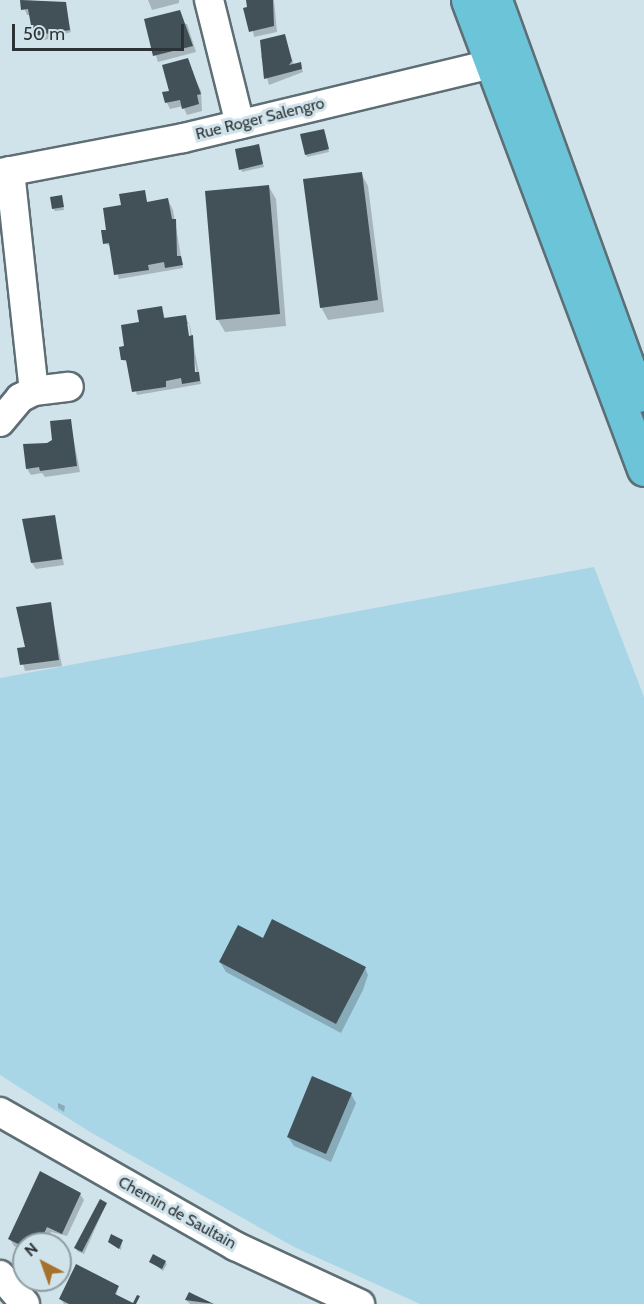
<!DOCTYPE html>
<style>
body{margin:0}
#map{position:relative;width:644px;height:1304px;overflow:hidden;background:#d0e3ea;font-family:Cabin,sans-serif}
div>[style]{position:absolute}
.green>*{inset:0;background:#a9d6e6}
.shadow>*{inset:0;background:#0003}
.building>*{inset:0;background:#415157}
.roads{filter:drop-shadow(2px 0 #5d6e74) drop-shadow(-2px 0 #5d6e74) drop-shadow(0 2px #5d6e74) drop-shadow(0 -2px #5d6e74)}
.minor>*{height:28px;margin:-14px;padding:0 14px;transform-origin:14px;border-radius:14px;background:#fff}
.major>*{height:33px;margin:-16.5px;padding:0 16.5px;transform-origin:16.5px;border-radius:16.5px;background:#6cc4d9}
span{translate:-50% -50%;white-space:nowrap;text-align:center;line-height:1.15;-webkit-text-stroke:6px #d0e3ea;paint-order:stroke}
.street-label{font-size:16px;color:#2c3336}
.north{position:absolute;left:12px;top:1232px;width:60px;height:60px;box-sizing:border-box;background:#d0e3ea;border:2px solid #8e9da2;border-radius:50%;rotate:319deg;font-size:16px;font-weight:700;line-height:24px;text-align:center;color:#2c3336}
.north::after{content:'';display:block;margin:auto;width:21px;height:27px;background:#a6712a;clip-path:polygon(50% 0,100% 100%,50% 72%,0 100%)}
.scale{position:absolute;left:12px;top:24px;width:172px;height:27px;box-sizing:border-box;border:3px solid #2c3336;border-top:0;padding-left:8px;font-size:18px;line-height:21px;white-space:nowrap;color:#2c3336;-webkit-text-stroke:4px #d0e3ea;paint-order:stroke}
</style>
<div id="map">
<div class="green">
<div style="clip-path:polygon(594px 567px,644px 697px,644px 1304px,420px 1304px,294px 1247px,90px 1132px,0 1075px,0 678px)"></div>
</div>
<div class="shadow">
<div style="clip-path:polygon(21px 0,65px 3px,71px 32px,38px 42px,31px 15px,27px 15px)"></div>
<div style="clip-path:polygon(148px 0,179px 0,179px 3px,152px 10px)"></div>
<div style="clip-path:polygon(247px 0,274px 0,277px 32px,254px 37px)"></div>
<div style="clip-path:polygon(145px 20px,187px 24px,196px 52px,158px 62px)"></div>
<div style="clip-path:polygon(284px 35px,294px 65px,301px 66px,303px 72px,269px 85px,261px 56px)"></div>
<div style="clip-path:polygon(192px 73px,201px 91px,202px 111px,187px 115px,183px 106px,170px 109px,167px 103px,171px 92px)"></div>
<div style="clip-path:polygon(325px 134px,329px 152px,307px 157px,306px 154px)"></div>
<div style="clip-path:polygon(259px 148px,264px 167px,242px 172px,241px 169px)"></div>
<div style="clip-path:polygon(361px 173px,368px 186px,384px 312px,328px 320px,321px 307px)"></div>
<div style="clip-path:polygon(269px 187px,276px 199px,286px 326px,225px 332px,218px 320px)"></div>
<div style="clip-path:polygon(144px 191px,147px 203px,168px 200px,173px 210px,183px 268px,119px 279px,110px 246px,105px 243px,108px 231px,124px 207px)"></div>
<div style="clip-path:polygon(61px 196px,64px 210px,55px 211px,53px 208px)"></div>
<div style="clip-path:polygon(evenodd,162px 308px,165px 319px,185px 316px,190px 326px,201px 384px,137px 395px,128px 362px,122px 360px,123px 348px,141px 323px,162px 308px,186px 324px,189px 324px,191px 337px,188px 337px,186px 324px,162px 308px,192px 346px,198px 380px,195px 381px,192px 346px)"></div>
<div style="clip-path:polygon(70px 420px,80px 472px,45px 477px,42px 473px,31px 475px,27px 469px)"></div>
<div style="clip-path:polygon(55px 516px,64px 565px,36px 569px,32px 563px)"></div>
<div style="clip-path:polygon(50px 604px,62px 666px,25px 671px,19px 649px,27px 648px)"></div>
<div style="clip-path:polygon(263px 940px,365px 968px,368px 975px,363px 990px,341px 1033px,226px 972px,220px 962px)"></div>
<div style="clip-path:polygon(351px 1094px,356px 1103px,331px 1162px,294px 1146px,288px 1137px)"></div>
<div style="clip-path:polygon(58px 1103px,65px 1106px,64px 1112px,58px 1108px)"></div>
<div style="clip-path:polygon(80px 1194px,84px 1200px,67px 1236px,51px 1232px,45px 1244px,24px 1244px,24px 1251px,14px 1246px,10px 1239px)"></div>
<div style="clip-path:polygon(106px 1204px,84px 1254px,77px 1251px,76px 1248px)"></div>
<div style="clip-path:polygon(122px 1241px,121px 1250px,109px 1242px)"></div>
<div style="clip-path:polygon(151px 1262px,165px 1262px,167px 1264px,163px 1271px)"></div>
<div style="clip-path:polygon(118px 1287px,116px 1297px,131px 1304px,64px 1304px,61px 1299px)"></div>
<div style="clip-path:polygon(189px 1294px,210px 1304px,190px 1304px,186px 1300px)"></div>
</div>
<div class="building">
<div style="clip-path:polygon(20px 0,66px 2px,70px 30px,33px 36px,28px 9px,21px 10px)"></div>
<div style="clip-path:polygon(246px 0,273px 0,274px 26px,249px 32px,243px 8px,247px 7px)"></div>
<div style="clip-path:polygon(180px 10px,193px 46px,153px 56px,144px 19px)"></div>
<div style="clip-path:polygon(285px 34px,292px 61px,289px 65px,301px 62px,302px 69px,264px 79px,260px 40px)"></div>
<div style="clip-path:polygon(188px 58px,201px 94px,197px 95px,199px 104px,182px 109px,180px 100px,165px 103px,162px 92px,169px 91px,162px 65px)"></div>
<div style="clip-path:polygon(324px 129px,329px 149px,305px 155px,300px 134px)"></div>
<div style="clip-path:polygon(259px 144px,263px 164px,239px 170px,235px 149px)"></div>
<div style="clip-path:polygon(362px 172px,378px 300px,320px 308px,303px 179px)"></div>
<div style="clip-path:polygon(269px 185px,280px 314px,216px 320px,205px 191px)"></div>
<div style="clip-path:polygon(145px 190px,147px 202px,168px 198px,172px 219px,176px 219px,177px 256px,181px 256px,183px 265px,165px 268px,164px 262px,148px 265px,149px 270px,114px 275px,109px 243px,103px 244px,101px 230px,106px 230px,103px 208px,121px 205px,119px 194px)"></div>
<div style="clip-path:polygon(62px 195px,64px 207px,52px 209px,50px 197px)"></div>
<div style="clip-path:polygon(162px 306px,164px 318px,186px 315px,189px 336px,193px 335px,195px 372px,199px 372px,200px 381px,182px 384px,181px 378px,166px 381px,166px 387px,132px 392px,126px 360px,121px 360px,119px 347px,124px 346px,121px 325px,139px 322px,137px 310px)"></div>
<div style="clip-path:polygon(71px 419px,77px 466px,40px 471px,39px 467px,26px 469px,23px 444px,47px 443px,52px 440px,50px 421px)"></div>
<div style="clip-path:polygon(55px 515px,62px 559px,31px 563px,22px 519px)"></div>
<div style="clip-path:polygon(51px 602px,59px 660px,20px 665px,17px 648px,25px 647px,16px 607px)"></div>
<div style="clip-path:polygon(272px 919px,366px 967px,336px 1024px,219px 962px,238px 925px,263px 938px)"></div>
<div style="clip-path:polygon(312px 1076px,352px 1093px,326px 1154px,287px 1137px)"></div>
<div style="clip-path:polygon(40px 1171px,81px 1193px,62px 1234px,47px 1227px,39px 1244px,24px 1244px,24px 1247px,8px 1239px)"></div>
<div style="clip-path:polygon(100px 1199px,107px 1203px,82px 1252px,74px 1248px)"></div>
<div style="clip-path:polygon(111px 1234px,123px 1240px,119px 1249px,108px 1242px)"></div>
<div style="clip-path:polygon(153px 1254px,166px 1261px,162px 1269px,149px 1262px)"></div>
<div style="clip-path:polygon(76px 1264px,119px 1286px,115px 1294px,133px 1303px,137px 1295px,140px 1296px,136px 1304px,69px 1304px,59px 1299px)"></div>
<div style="clip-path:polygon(189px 1292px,195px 1295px,214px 1304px,185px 1300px)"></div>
</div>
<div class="roads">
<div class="minor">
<div style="left:209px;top:0;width:128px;rotate:76deg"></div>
<div style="left:10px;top:171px;width:221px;rotate:83.8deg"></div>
<div style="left:34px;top:391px;width:35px;rotate:-7deg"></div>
<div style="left:0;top:173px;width:186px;rotate:-10.8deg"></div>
<div style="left:183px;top:138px;width:339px;rotate:-13.5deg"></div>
<div style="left:0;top:422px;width:31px;rotate:-50deg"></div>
<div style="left:20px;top:398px;width:16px;rotate:-27deg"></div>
<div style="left:0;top:1112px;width:271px;rotate:29.7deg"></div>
<div style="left:235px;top:1246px;width:138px;rotate:24.9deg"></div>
<div style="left:0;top:1275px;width:38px;rotate:49deg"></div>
</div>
<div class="major">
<div style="left:468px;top:0;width:501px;rotate:69.43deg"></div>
<div style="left:495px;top:0;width:420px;rotate:70.1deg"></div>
</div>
</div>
<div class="street-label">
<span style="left:260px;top:119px;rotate:-14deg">Rue Roger Salengro</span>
<span style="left:177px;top:1213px;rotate:29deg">Chemin de Saultain</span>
</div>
<div class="north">N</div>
<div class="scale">50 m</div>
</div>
